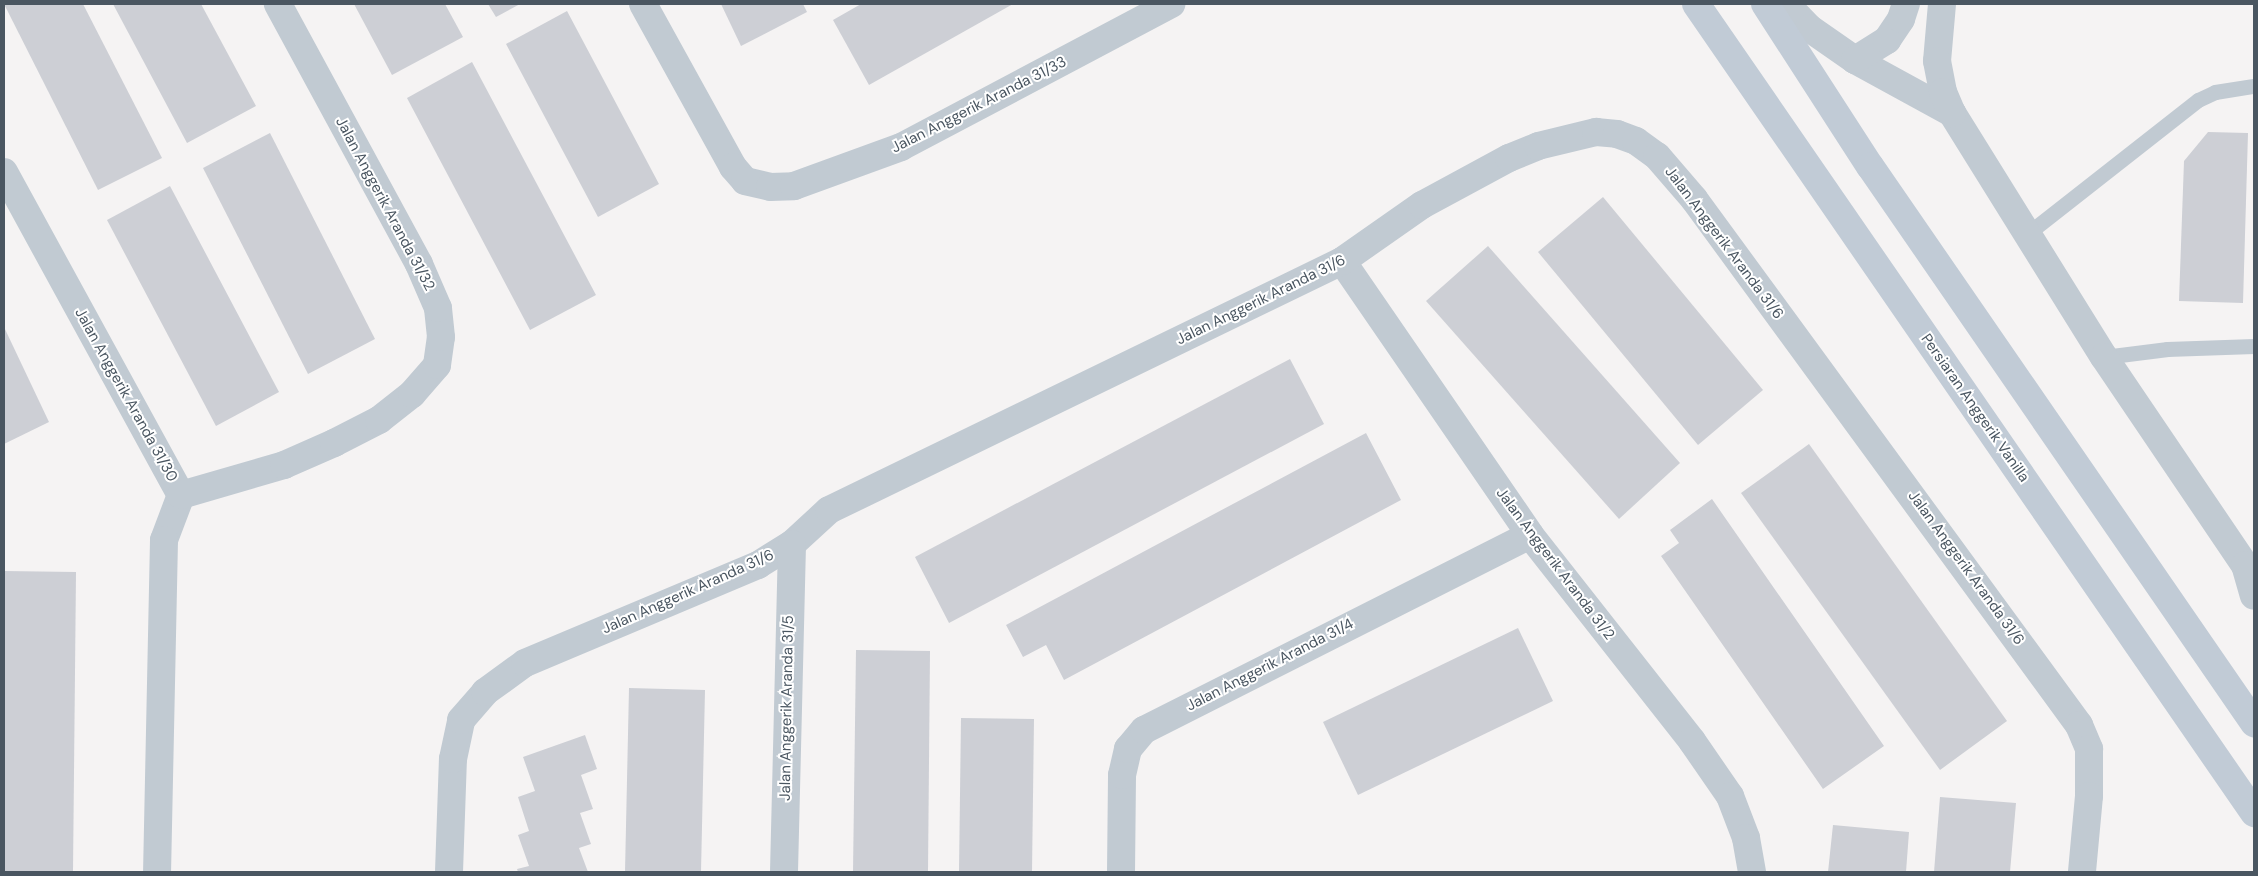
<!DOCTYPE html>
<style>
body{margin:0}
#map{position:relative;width:2258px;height:876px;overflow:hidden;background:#f5f3f3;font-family:"DM Sans",sans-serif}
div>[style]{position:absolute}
.building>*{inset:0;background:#cdcfd5}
.lane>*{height:15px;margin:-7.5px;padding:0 7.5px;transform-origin:7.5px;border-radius:7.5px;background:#c1cad2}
.street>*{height:28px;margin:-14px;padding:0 14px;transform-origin:14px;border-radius:14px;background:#c1cad2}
.secondary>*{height:28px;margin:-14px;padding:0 14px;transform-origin:14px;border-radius:14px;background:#c1cbd6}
span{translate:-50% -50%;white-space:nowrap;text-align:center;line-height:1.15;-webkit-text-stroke:4px #fff;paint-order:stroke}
.street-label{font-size:15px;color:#4a5661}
.frame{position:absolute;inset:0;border:5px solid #4a5661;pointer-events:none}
</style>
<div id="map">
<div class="building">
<div style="clip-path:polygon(4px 4px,83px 4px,162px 158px,98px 190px)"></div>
<div style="clip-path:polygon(113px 4px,201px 4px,256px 106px,187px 143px)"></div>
<div style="clip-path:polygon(354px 4px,445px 4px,463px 37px,392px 75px)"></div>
<div style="clip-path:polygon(488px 4px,520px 4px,496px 17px)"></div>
<div style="clip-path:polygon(721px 4px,803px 4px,807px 12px,741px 46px)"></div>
<div style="clip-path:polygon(861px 4px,1013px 4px,869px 85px,833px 20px)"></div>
<div style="clip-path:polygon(567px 11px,659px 184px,598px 217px,506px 44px)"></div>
<div style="clip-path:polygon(472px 62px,596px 295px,530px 330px,407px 98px)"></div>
<div style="clip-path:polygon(2208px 132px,2248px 133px,2243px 303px,2179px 301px,2184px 161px)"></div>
<div style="clip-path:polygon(270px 133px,375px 339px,308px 374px,203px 168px)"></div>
<div style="clip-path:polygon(170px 186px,279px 392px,216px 426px,107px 220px)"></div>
<div style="clip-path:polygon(1603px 197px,1763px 390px,1698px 445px,1538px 252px)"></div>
<div style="clip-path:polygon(1488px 246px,1680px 463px,1619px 519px,1426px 301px)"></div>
<div style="clip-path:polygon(4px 327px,49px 422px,4px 444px)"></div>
<div style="clip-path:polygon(1290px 359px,1324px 424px,949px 623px,915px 557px)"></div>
<div style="clip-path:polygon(1366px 433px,1401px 500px,1064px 680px,1046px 645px,1023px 657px,1006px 625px)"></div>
<div style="clip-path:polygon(1809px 444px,2007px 721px,1940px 770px,1741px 493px)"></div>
<div style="clip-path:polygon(1712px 499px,1884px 746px,1823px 789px,1661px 556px,1679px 543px,1670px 530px)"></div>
<div style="clip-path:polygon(4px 571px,76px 572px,73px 872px,4px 872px)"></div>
<div style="clip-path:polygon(1518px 628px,1553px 701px,1358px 795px,1323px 722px)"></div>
<div style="clip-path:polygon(856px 650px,930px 651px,928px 872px,853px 872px)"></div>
<div style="clip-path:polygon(629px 688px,705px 690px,701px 872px,625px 872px)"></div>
<div style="clip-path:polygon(961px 718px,1034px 719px,1032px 872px,959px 872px)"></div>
<div style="clip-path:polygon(585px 735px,597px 769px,581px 775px,593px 809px,580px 813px,591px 844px,579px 848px,588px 872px,518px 872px,517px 869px,529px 866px,518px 835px,529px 831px,518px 797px,535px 791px,523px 757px)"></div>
<div style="clip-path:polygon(1940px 797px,2016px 803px,2010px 872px,1934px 872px)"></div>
<div style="clip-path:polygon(1833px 825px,1909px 832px,1906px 872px,1828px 872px)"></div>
</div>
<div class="lane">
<div style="left:2027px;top:234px;width:217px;rotate:-38.1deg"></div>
<div style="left:2198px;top:100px;width:19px;rotate:-25deg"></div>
<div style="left:2215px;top:92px;width:39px;rotate:-9deg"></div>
<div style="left:2104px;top:357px;width:64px;rotate:-7.2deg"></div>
<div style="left:2167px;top:349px;width:87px;rotate:-2deg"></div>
</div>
<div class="street">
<div style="left:643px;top:4px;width:186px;rotate:61.1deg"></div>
<div style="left:733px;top:167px;width:18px;rotate:49deg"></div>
<div style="left:745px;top:181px;width:26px;rotate:13deg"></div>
<div style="left:770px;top:187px;width:24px;rotate:-2deg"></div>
<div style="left:794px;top:186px;width:114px;rotate:-20deg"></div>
<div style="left:901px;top:147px;width:306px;rotate:-27.9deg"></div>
<div style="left:1786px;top:4px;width:33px;rotate:46deg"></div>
<div style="left:1809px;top:28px;width:56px;rotate:34.8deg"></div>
<div style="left:1855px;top:60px;width:111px;rotate:28.7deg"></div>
<div style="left:1952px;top:113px;width:287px;rotate:58.1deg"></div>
<div style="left:2104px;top:357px;width:251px;rotate:55.9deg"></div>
<div style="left:2245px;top:565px;width:32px;rotate:74deg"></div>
<div style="left:1942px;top:4px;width:57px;rotate:95deg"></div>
<div style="left:1937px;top:61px;width:32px;rotate:79deg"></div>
<div style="left:1943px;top:92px;width:23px;rotate:67deg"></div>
<div style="left:1855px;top:60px;width:38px;rotate:-32deg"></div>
<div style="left:1887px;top:40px;width:25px;rotate:-56deg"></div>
<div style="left:1901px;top:19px;width:16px;rotate:-72deg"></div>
<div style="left:4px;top:172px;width:368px;rotate:61.3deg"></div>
<div style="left:181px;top:495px;width:48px;rotate:110.7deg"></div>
<div style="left:164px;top:540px;width:332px;rotate:91.2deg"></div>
<div style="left:1342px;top:261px;width:332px;rotate:55.5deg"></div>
<div style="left:1530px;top:535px;width:262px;rotate:51.8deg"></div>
<div style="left:1692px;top:741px;width:67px;rotate:55.4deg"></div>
<div style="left:1730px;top:796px;width:45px;rotate:69.1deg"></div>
<div style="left:1746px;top:838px;width:35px;rotate:80deg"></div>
<div style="left:181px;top:495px;width:107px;rotate:-16.2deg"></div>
<div style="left:284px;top:465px;width:55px;rotate:-23.7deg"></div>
<div style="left:334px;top:443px;width:51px;rotate:-27.1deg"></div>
<div style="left:379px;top:420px;width:42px;rotate:-38.2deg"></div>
<div style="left:412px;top:394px;width:38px;rotate:-49deg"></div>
<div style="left:437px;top:365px;width:28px;rotate:-82deg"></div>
<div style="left:441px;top:337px;width:29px;rotate:-96deg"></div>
<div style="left:438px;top:308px;width:48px;rotate:-113.4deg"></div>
<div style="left:419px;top:264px;width:296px;rotate:-118.5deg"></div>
<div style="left:449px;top:872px;width:113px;rotate:-88deg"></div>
<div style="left:453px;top:759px;width:40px;rotate:-78deg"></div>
<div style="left:461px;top:720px;width:37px;rotate:-49deg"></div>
<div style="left:485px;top:692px;width:49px;rotate:-35.9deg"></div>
<div style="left:525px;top:663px;width:253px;rotate:-22.8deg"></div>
<div style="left:758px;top:565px;width:40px;rotate:-32deg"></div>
<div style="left:792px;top:544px;width:50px;rotate:-42.6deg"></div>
<div style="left:829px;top:510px;width:570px;rotate:-25.89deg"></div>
<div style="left:1342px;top:261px;width:98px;rotate:-35deg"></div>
<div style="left:1422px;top:205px;width:99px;rotate:-28.4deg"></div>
<div style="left:1509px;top:158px;width:31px;rotate:-22deg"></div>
<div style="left:1538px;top:146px;width:60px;rotate:-13.6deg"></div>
<div style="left:1596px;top:132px;width:21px;rotate:5deg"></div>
<div style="left:1617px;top:134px;width:20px;rotate:20deg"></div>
<div style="left:1636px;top:141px;width:26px;rotate:36deg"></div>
<div style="left:1657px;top:156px;width:57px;rotate:49.3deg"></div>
<div style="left:1694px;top:199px;width:652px;rotate:53.8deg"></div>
<div style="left:2079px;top:725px;width:26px;rotate:67deg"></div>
<div style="left:2089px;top:749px;width:47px;rotate:90deg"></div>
<div style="left:2089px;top:796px;width:76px;rotate:95.3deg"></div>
<div style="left:784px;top:872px;width:328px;rotate:-88.6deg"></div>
<div style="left:1121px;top:872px;width:97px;rotate:-89.4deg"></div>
<div style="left:1122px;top:775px;width:27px;rotate:-77deg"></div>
<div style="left:1128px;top:749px;width:25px;rotate:-50deg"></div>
<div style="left:1144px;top:730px;width:432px;rotate:-26.8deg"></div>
</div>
<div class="secondary">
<div style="left:1696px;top:4px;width:983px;rotate:55.4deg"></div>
<div style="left:1765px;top:4px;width:193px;rotate:57.1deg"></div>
<div style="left:1870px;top:166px;width:677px;rotate:55.42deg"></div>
</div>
<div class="street-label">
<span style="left:979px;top:105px;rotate:-27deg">Jalan Anggerik Aranda 31/33</span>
<span style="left:385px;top:204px;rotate:62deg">Jalan Anggerik Aranda 31/32</span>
<span style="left:1724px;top:243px;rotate:53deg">Jalan Anggerik Aranda 31/6</span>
<span style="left:1261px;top:300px;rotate:-26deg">Jalan Anggerik Aranda 31/6</span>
<span style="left:126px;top:395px;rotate:61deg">Jalan Anggerik Aranda 31/30</span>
<span style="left:1975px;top:408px;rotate:55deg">Persiaran Anggerik Vanilla</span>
<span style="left:1555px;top:564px;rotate:53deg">Jalan Anggerik Aranda 31/2</span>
<span style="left:1966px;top:568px;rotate:54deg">Jalan Anggerik Aranda 31/6</span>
<span style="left:688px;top:592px;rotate:-24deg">Jalan Anggerik Aranda 31/6</span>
<span style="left:1270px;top:665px;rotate:-27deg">Jalan Anggerik Aranda 31/4</span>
<span style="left:787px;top:708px;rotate:-89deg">Jalan Anggerik Aranda 31/5</span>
</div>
<div class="frame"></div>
</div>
